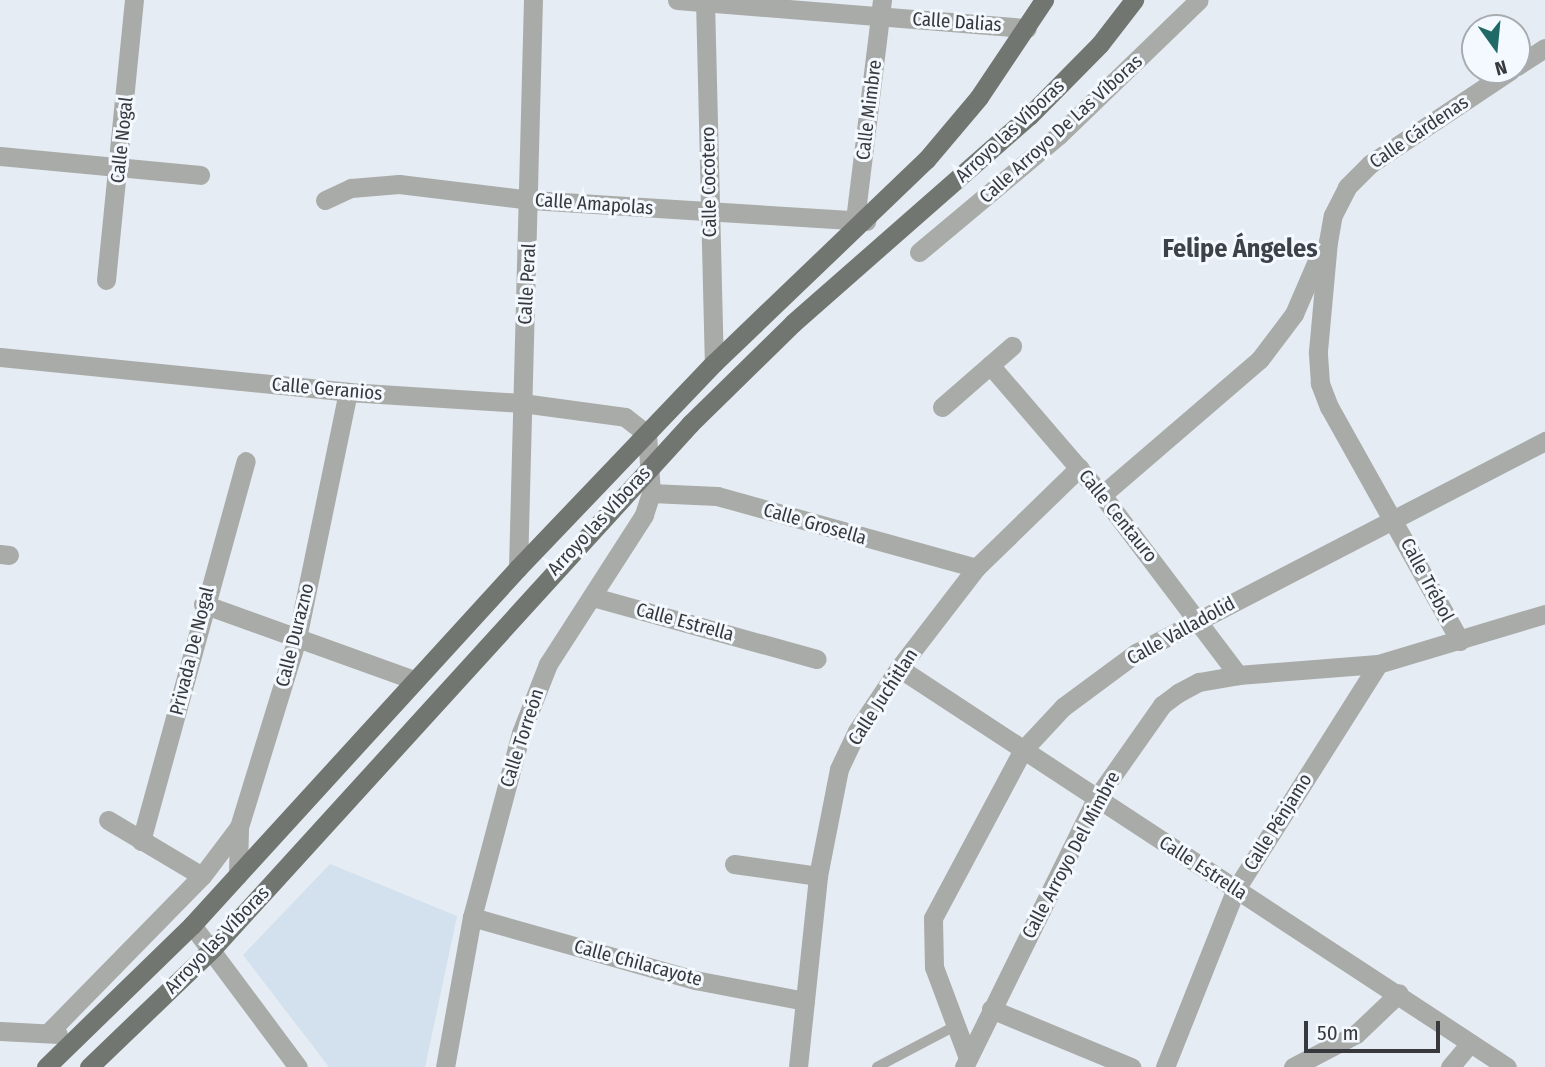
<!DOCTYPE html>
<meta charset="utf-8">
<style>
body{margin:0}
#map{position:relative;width:1545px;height:1067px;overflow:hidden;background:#e5ecf3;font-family:"Fira Sans Condensed",sans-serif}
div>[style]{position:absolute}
.built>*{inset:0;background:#d3e0ed}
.service>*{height:10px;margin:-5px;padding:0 5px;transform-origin:5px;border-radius:5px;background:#a9aba8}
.minor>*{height:19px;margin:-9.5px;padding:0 9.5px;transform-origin:9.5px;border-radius:9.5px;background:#a9aba8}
.tertiary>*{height:19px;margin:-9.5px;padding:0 9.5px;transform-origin:9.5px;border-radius:9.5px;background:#a9aba8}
.primary>*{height:19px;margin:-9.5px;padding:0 9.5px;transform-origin:9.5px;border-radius:9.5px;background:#727670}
span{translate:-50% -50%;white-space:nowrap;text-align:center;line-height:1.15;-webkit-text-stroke:6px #f3f9ff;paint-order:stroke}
.street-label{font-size:19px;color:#37393c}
.district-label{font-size:26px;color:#3c4248;font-weight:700}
.north{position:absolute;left:1461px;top:14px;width:70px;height:70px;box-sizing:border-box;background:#f3f9ff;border:2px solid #a8acb1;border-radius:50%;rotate:165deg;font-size:19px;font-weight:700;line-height:28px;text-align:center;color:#37393c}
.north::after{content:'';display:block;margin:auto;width:24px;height:32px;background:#1f6a67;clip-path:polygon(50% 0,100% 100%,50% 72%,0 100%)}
.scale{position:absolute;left:1304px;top:1021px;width:136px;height:32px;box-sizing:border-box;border:4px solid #37393c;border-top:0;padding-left:9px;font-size:21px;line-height:24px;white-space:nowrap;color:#37393c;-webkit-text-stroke:5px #f3f9ff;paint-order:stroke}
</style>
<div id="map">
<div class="built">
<div style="clip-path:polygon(330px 864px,457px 916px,425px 1067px,329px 1067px,243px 955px)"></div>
</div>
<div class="service">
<div style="left:877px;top:1067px;width:88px;rotate:-27.7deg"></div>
</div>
<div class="minor">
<div style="left:705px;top:0;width:363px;rotate:88.6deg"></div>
<div style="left:1517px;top:66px;width:33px;rotate:-33deg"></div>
<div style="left:0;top:156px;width:201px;rotate:5.4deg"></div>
<div style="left:325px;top:200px;width:29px;rotate:-25deg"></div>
<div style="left:351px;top:188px;width:48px;rotate:-4.8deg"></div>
<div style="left:399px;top:184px;width:133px;rotate:6.9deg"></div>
<div style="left:531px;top:200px;width:336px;rotate:3.6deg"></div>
<div style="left:855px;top:220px;width:222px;rotate:-83deg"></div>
<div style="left:919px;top:252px;width:182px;rotate:-39.9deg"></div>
<div style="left:1059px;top:135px;width:194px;rotate:-44deg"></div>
<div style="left:106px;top:280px;width:281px;rotate:-84.3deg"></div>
<div style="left:0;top:357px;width:350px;rotate:5.7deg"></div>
<div style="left:348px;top:392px;width:174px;rotate:3.6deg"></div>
<div style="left:522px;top:403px;width:104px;rotate:7.7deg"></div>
<div style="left:625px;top:417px;width:28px;rotate:38deg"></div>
<div style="left:647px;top:434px;width:59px;rotate:86.1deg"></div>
<div style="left:651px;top:493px;width:23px;rotate:108deg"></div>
<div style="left:644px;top:515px;width:177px;rotate:122.8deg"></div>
<div style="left:548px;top:664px;width:74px;rotate:111.4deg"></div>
<div style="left:521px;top:733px;width:190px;rotate:104.9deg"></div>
<div style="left:472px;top:917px;width:152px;rotate:100.2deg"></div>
<div style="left:990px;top:365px;width:172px;rotate:49.3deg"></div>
<div style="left:1102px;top:495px;width:226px;rotate:52.9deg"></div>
<div style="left:942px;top:407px;width:93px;rotate:-41.1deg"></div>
<div style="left:651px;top:493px;width:66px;rotate:2.6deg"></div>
<div style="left:717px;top:496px;width:269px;rotate:15.5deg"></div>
<div style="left:1102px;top:495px;width:208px;rotate:-40.7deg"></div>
<div style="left:1260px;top:359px;width:56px;rotate:-52.9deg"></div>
<div style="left:1294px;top:314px;width:63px;rotate:-66.7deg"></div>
<div style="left:0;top:554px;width:9px;rotate:6deg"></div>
<div style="left:518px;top:568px;width:568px;rotate:-88.49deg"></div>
<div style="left:593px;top:597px;width:232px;rotate:15.5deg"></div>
<div style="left:203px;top:604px;width:224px;rotate:19.8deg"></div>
<div style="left:1460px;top:641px;width:268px;rotate:-119.2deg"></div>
<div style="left:1329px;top:407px;width:26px;rotate:-111deg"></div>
<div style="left:1320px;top:383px;width:32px;rotate:-94deg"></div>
<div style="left:1318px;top:351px;width:109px;rotate:-84.8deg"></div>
<div style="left:1328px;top:242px;width:27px;rotate:-80deg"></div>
<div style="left:1333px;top:215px;width:31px;rotate:-63deg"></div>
<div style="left:1347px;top:187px;width:33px;rotate:-45deg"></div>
<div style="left:1370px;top:164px;width:169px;rotate:-33.7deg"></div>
<div style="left:899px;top:668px;width:727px;rotate:33.27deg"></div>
<div style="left:108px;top:820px;width:109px;rotate:30.8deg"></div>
<div style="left:141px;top:841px;width:394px;rotate:-74.6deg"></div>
<div style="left:734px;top:864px;width:85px;rotate:8.1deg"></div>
<div style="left:238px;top:875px;width:48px;rotate:-88.8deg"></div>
<div style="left:239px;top:827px;width:198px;rotate:-72.9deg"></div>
<div style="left:297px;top:638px;width:251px;rotate:-78.3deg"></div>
<div style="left:472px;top:917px;width:232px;rotate:15.8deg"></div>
<div style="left:695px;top:980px;width:112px;rotate:10.8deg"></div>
<div style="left:192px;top:925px;width:177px;rotate:53.3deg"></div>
<div style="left:991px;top:1009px;width:152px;rotate:22.5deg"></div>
<div style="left:0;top:1031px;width:58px;rotate:3deg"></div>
<div style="left:48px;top:1033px;width:220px;rotate:-45.6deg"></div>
<div style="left:202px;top:876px;width:61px;rotate:-52.9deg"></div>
<div style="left:968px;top:1058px;width:97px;rotate:-110.5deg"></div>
<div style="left:934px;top:967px;width:49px;rotate:-91.2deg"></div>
<div style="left:933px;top:918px;width:189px;rotate:-61.9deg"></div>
<div style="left:1022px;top:751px;width:60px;rotate:-47deg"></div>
<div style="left:1063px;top:707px;width:91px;rotate:-36.5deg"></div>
<div style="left:1136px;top:653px;width:461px;rotate:-27.4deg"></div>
<div style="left:798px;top:1067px;width:192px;rotate:-84deg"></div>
<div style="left:818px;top:876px;width:109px;rotate:-78.9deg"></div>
<div style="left:839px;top:769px;width:42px;rotate:-64.7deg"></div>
<div style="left:857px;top:731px;width:76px;rotate:-56.3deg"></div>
<div style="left:899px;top:668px;width:126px;rotate:-52.4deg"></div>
<div style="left:976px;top:568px;width:144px;rotate:-44.2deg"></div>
<div style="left:1165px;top:1067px;width:192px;rotate:-68.3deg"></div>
<div style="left:1236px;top:889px;width:266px;rotate:-57.7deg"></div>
<div style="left:1293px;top:1067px;width:71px;rotate:-27.6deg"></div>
<div style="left:1356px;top:1034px;width:59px;rotate:-43.6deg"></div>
<div style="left:1450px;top:1067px;width:31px;rotate:-50deg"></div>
</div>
<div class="tertiary">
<div style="left:677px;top:0;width:351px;rotate:4.6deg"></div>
<div style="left:964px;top:1067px;width:299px;rotate:-63.8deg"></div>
<div style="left:1096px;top:799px;width:115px;rotate:-54.9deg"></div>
<div style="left:1162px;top:705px;width:20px;rotate:-37deg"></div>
<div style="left:1178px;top:693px;width:24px;rotate:-28deg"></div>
<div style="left:1199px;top:682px;width:40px;rotate:-10deg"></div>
<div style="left:1238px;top:675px;width:140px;rotate:-4.5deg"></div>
<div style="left:1378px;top:664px;width:174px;rotate:-16.7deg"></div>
</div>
<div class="primary">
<div style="left:46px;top:1067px;width:204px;rotate:-44.2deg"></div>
<div style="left:192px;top:925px;width:483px;rotate:-47.6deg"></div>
<div style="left:518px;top:568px;width:284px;rotate:-46.3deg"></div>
<div style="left:714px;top:363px;width:294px;rotate:-43.8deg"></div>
<div style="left:926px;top:160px;width:82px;rotate:-49.9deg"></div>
<div style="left:979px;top:97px;width:117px;rotate:-56.2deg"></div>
<div style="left:89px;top:1067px;width:170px;rotate:-43.8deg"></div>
<div style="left:212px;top:949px;width:710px;rotate:-47.68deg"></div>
<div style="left:690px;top:424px;width:144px;rotate:-44.4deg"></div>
<div style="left:793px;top:323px;width:314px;rotate:-41.3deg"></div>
<div style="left:1029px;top:116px;width:101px;rotate:-45.4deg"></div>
<div style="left:1100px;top:44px;width:56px;rotate:-52.3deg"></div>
</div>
<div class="street-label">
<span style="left:957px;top:22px;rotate:4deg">Calle Dalias</span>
<span style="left:869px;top:110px;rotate:-83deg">Calle Mimbre</span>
<span style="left:1061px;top:129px;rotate:-42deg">Calle Arroyo De Las Víboras</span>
<span style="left:1010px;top:131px;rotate:-43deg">Arroyo las Víboras</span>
<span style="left:1419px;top:132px;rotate:-34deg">Calle Cárdenas</span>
<span style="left:122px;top:140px;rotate:-84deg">Calle Nogal</span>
<span style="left:709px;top:182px;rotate:-91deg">Calle Cocotero</span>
<span style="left:594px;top:204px;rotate:4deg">Calle Amapolas</span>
<span style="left:527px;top:284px;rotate:-87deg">Calle Peral</span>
<span style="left:327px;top:389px;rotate:5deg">Calle Geranios</span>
<span style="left:1118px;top:516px;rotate:51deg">Calle Centauro</span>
<span style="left:599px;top:521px;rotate:-47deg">Arroyo las Víboras</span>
<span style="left:815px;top:524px;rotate:16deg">Calle Grosella</span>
<span style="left:1427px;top:580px;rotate:62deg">Calle Trébol</span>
<span style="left:685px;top:622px;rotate:15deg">Calle Estrella</span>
<span style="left:1181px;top:631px;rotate:-29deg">Calle Valladolid</span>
<span style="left:295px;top:635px;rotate:-76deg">Calle Durazno</span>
<span style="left:192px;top:651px;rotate:-76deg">Privada De Nogal</span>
<span style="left:883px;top:697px;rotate:-57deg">Calle Juchitlan</span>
<span style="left:522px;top:738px;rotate:-72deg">Calle Torreón</span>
<span style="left:1278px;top:822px;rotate:-58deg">Calle Pénjamo</span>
<span style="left:1071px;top:855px;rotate:-62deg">Calle Arroyo Del Mimbre</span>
<span style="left:1203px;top:868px;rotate:33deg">Calle Estrella</span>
<span style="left:217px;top:940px;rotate:-46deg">Arroyo las Víboras</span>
<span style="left:638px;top:963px;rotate:15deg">Calle Chilacayote</span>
</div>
<div class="district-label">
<span style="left:1240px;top:249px">Felipe Ángeles</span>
</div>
<div class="north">N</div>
<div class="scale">50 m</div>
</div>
